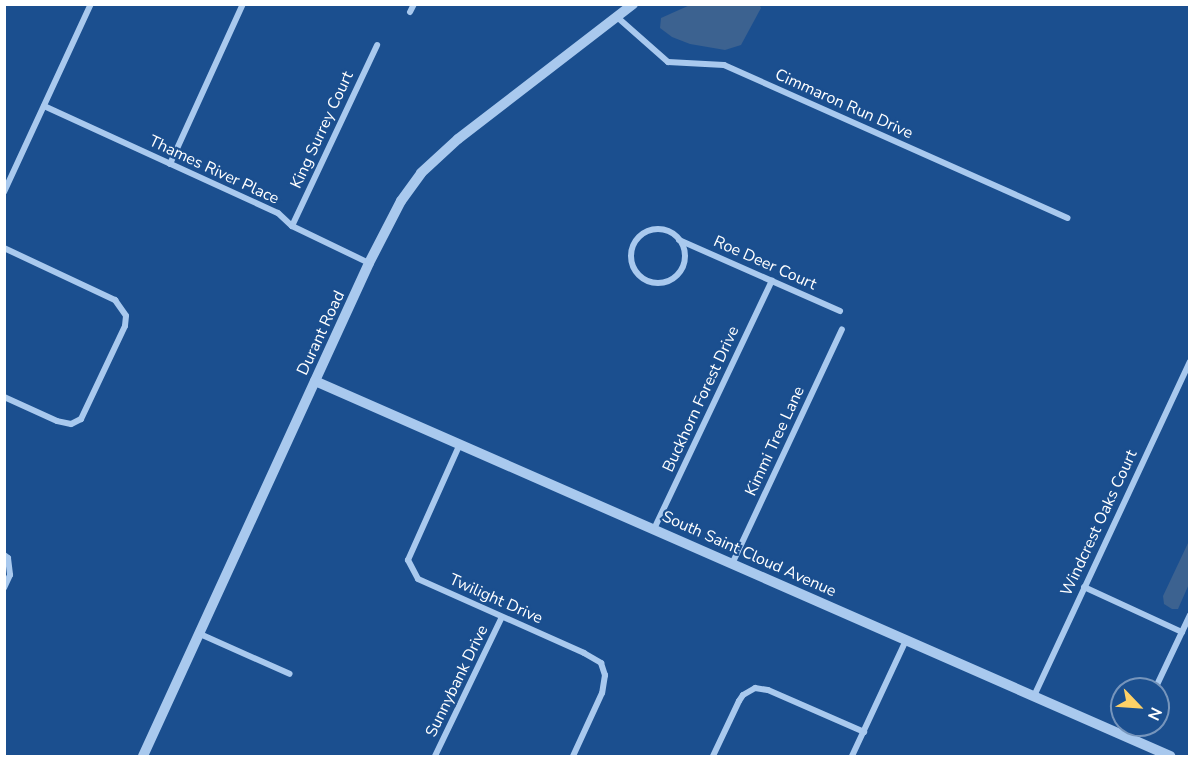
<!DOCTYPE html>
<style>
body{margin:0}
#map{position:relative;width:1194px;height:761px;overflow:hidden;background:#1b4f8f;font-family:"Nunito Sans",sans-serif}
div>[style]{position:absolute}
.water>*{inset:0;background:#3c6290}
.minor>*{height:6px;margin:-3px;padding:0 3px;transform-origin:3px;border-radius:3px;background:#a9c9ee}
.minor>.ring{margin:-3px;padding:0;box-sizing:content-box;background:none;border:6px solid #a9c9ee;border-radius:50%}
.tertiary>*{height:10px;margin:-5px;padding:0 5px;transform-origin:5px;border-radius:5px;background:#a9c9ee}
span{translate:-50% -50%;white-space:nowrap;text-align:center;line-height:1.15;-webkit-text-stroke:4.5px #1b4f8f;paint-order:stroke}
.street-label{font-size:16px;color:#fff}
.frame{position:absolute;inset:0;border:6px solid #fff;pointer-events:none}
.north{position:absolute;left:1110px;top:677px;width:60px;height:60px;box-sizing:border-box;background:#1b4f8f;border:2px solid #7695bc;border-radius:50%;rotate:115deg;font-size:16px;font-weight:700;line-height:24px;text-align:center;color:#fff}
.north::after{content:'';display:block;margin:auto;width:21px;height:27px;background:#ffd166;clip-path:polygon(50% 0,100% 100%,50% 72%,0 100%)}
</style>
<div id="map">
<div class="water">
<div style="clip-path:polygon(759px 4px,761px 8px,741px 45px,725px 50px,690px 44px,672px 37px,660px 28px,661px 18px,690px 5px)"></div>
<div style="clip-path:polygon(1189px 541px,1189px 584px,1178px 609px,1172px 609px,1164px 604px,1163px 596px)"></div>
</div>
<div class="minor">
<div style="left:410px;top:12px;width:9px;rotate:-63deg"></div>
<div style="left:617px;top:17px;width:68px;rotate:41.4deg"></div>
<div style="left:668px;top:62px;width:56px;rotate:3.1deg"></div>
<div style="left:724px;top:65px;width:376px;rotate:24deg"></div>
<div style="left:44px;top:106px;width:257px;rotate:24.6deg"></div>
<div style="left:278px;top:213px;width:19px;rotate:43deg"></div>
<div style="left:292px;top:226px;width:85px;rotate:25.7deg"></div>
<div style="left:170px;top:164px;width:176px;rotate:-65.5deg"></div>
<div style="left:4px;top:192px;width:207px;rotate:-65.2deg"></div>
<div style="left:292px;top:226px;width:200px;rotate:-64.8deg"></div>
<div class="ring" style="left:631px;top:229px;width:48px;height:48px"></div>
<div style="left:679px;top:240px;width:176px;rotate:23.8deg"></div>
<div style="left:4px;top:248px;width:123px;rotate:25.1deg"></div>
<div style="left:115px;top:300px;width:19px;rotate:55deg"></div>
<div style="left:126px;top:316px;width:10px;rotate:96deg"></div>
<div style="left:125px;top:326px;width:103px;rotate:115.3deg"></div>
<div style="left:81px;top:419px;width:11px;rotate:153deg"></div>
<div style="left:71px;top:424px;width:14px;rotate:-168deg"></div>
<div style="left:57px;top:421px;width:58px;rotate:-155.6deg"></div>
<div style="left:459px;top:446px;width:125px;rotate:114.1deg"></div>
<div style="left:408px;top:560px;width:21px;rotate:62deg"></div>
<div style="left:418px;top:579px;width:182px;rotate:24deg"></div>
<div style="left:584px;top:653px;width:20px;rotate:30deg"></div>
<div style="left:601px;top:663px;width:13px;rotate:72deg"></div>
<div style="left:605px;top:675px;width:18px;rotate:99deg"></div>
<div style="left:602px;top:693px;width:69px;rotate:114.7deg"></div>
<div style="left:654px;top:529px;width:275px;rotate:-64.6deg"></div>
<div style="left:4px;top:555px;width:5px;rotate:37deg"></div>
<div style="left:8px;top:558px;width:17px;rotate:83deg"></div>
<div style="left:10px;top:575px;width:14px;rotate:115deg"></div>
<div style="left:732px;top:564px;width:259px;rotate:-64.9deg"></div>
<div style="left:1084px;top:587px;width:108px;rotate:24.7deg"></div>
<div style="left:200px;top:634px;width:98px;rotate:24deg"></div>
<div style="left:1155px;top:689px;width:82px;rotate:-64.7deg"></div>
<div style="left:1034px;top:696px;width:369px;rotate:-65deg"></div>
<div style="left:1132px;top:739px;width:15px;rotate:-67deg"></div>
<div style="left:435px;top:756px;width:154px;rotate:-64.3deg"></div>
<div style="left:713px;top:756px;width:61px;rotate:-64.7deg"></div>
<div style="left:739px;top:701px;width:7px;rotate:-56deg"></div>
<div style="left:743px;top:695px;width:14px;rotate:-30deg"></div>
<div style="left:755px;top:688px;width:13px;rotate:9deg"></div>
<div style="left:768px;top:690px;width:105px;rotate:23.6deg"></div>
<div style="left:852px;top:756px;width:128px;rotate:-65deg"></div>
</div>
<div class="tertiary">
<div style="left:315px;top:381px;width:934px;rotate:23.68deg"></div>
<div style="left:143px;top:756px;width:542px;rotate:-65.37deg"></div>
<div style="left:369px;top:263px;width:70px;rotate:-62.7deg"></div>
<div style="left:401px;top:201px;width:34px;rotate:-54deg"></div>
<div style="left:421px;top:173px;width:50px;rotate:-42.6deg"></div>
<div style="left:458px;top:139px;width:221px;rotate:-37.6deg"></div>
</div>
<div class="street-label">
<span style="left:844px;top:104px;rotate:24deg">Cimmaron Run Drive</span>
<span style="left:322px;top:130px;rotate:-65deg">King Surrey Court</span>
<span style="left:214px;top:170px;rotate:25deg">Thames River Place</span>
<span style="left:765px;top:263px;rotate:24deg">Roe Deer Court</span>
<span style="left:321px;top:333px;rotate:-65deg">Durant Road</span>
<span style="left:701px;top:399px;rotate:-65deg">Buckhorn Forest Drive</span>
<span style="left:775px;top:441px;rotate:-65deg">Kimmi Tree Lane</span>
<span style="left:1099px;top:523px;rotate:-65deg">Windcrest Oaks Court</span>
<span style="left:749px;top:554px;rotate:24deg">South Saint Cloud Avenue</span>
<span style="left:496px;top:599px;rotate:24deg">Twilight Drive</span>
<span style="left:457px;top:681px;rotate:-64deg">Sunnybank Drive</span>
</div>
<div class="frame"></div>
<div class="north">N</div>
</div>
